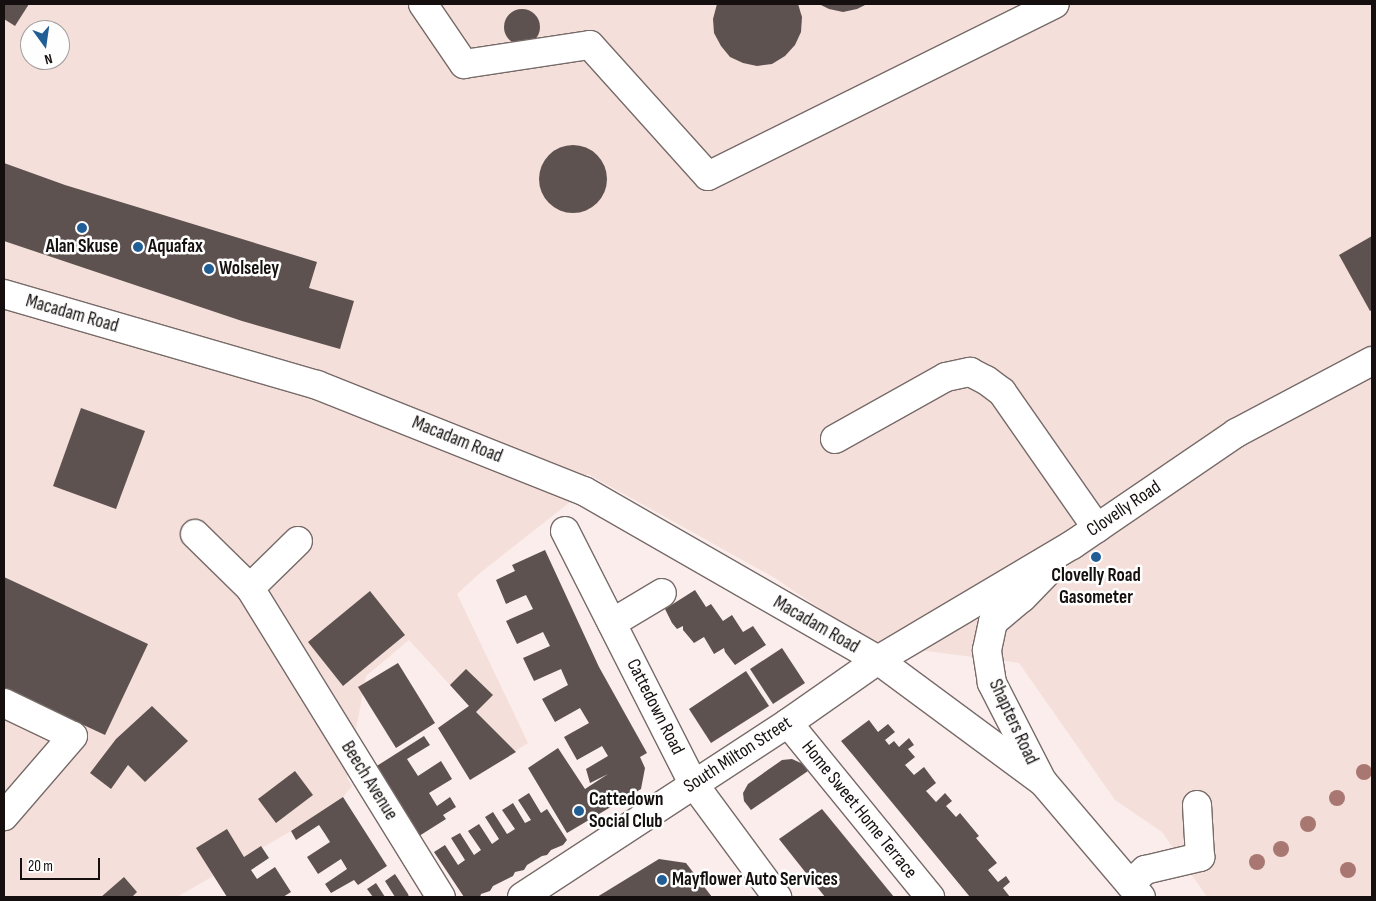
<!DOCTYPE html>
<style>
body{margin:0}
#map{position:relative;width:1376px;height:901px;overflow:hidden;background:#fbedeb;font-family:"Sofia Sans Condensed",sans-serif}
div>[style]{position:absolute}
.built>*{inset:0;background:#f4dfda}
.building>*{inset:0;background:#5e5250}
.round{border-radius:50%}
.roads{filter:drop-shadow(1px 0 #776b69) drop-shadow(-1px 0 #776b69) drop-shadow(0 1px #776b69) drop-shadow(0 -1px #776b69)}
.minor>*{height:28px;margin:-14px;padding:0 14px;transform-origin:14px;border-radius:14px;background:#fff}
.trees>*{width:16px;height:16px;margin:-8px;border-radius:50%;background:#a87771}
.dots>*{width:14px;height:14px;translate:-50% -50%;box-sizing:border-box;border:2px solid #fefefe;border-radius:50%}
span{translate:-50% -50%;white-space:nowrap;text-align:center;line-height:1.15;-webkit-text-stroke:5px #fefefe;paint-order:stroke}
.poi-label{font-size:19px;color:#15100f;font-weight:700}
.left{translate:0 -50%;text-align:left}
.street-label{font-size:19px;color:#15100f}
.frame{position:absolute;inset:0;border:5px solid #15100f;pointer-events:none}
.north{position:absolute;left:20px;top:20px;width:50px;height:50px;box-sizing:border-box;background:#fefefe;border:1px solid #a19f9e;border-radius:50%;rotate:166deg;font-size:14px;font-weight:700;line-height:20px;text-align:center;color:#15100f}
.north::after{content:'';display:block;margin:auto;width:18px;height:22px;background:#215e95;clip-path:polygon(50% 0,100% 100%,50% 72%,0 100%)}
.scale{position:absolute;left:20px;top:858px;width:80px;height:22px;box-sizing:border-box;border:2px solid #15100f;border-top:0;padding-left:6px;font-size:15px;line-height:18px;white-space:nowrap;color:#15100f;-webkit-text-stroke:4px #fefefe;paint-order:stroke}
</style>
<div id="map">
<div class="built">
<div style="clip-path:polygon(evenodd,4px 4px,1372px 4px,1372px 897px,1207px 897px,1162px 832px,1115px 800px,1019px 663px,872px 644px,775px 578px,588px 474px,574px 486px,584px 491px,480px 573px,457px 594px,528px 743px,470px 780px,438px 728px,469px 706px,409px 640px,366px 676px,347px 778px,352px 786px,343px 797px,291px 831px,177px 897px,4px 897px,4px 4px,30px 30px,60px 30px,60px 60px,30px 60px,30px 30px)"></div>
</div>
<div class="building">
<div style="clip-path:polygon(4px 4px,29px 4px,15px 26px,4px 19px)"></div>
<div style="clip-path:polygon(717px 4px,798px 4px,802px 17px,801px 32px,795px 45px,785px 56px,772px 64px,757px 66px,743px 63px,730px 57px,721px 46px,714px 33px,713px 19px)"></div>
<div style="clip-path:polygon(819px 4px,867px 4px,857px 9px,843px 12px,829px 9px)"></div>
<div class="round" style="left:504px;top:9px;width:36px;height:36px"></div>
<div class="round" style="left:539px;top:145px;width:68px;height:68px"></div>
<div style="clip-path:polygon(4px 163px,65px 185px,317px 262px,309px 288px,354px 301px,340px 349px,242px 321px,4px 241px)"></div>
<div style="clip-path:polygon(1372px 236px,1372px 310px,1370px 311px,1339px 255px)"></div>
<div style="clip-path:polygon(81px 408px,145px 431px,116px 509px,53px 486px)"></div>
<div style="clip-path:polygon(545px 550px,599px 667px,647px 753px,640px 757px,645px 768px,641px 789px,567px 833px,528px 768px,558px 748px,585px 789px,608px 774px,590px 783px,586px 769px,608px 756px,602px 746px,577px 760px,564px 737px,589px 723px,580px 708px,555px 722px,542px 699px,568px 685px,561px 669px,534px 681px,523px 658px,550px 646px,543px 632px,517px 644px,506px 621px,533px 609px,526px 595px,506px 604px,496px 580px,515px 571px,512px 565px)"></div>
<div style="clip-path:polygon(4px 577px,148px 644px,105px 735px,4px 688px)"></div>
<div style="clip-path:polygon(695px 590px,706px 607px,711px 604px,723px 621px,732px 615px,743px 632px,753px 626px,766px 645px,735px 665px,725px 652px,724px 648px,714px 654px,704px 637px,694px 643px,683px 630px,683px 626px,677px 629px,672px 623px,665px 609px)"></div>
<div style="clip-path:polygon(370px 591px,405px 635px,343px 686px,308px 642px)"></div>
<div style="clip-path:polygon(782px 648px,805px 683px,773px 704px,750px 669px)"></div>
<div style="clip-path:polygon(398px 663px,435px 723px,396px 748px,358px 687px)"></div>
<div style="clip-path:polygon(466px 669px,493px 695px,476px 712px,516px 752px,470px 780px,438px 728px,469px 706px,450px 685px)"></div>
<div style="clip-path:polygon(746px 671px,769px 706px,711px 743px,689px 709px)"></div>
<div style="clip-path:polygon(152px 706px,188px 741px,145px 782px,128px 765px,111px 789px,90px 773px,116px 739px)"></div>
<div style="clip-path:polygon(869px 720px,878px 732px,888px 724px,895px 732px,885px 740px,889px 745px,894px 741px,899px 747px,909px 738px,914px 745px,908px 749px,915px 757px,905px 765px,914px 775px,924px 767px,936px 783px,926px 791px,936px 802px,945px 793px,952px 801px,946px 806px,956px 817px,960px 813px,979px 836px,976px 838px,997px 863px,988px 870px,998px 882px,1006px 876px,1010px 882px,1003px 888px,1010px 897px,970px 897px,852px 754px,841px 741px)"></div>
<div style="clip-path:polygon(424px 736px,430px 745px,407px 759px,418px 776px,441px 761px,452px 779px,429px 793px,437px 806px,450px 797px,456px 807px,443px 815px,446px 819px,416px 838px,372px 769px)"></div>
<div style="clip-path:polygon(792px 759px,803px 764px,808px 771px,751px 810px,744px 801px,743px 793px,748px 784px,782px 760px)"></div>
<div style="clip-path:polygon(295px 771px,313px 795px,276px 823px,258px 799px)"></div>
<div style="clip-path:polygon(529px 793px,541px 813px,547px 809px,567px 840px,563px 845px,551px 850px,547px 855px,542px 856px,527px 865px,524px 870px,515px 872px,513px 876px,493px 886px,490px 891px,481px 894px,480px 897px,464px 897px,434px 852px,445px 845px,458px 865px,465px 860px,451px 838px,460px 833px,474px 855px,481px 850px,468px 831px,479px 824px,492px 844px,499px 839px,485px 817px,493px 812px,507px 834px,515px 829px,502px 810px,513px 803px,525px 823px,531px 820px,518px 800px)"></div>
<div style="clip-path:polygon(343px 797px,387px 866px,358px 885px,354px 880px,331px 893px,325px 884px,347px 869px,341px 859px,318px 874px,307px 857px,330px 842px,325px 834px,319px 825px,296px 840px,291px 831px)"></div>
<div style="clip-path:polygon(822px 809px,894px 897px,825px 897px,779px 839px)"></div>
<div style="clip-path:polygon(227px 829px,244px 857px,261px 846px,269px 858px,251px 870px,257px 879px,275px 867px,291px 892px,283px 897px,227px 897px,196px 848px)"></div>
<div style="clip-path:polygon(659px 859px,686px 863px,712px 897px,597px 897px)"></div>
<div style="clip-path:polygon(395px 874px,408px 894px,409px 897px,395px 897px,385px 881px)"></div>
<div style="clip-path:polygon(124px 877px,137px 892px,132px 897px,101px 897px)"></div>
<div style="clip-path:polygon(376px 883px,385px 897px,373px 897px,367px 889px)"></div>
</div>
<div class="roads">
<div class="minor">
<div style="left:423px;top:4px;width:73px;rotate:55.7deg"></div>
<div style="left:464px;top:64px;width:127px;rotate:-8.6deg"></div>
<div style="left:590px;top:45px;width:176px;rotate:48deg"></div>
<div style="left:708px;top:176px;width:387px;rotate:-26.4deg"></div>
<div style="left:4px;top:294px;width:326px;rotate:16.2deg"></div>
<div style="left:317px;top:385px;width:287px;rotate:21.7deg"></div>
<div style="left:584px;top:491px;width:339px;rotate:29.9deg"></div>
<div style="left:878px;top:660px;width:205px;rotate:36.5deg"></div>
<div style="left:1043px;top:782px;width:151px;rotate:49.6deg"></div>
<div style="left:835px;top:439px;width:127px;rotate:-29.2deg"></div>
<div style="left:946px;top:377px;width:25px;rotate:-12deg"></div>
<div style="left:970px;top:372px;width:18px;rotate:27deg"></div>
<div style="left:986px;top:380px;width:20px;rotate:37deg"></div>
<div style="left:1002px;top:392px;width:166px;rotate:55.1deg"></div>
<div style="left:565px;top:531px;width:283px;rotate:63.1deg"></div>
<div style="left:693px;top:783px;width:142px;rotate:53.6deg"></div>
<div style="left:195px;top:534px;width:77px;rotate:44.5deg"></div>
<div style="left:250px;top:588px;width:363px;rotate:58.3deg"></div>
<div style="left:250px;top:588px;width:67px;rotate:-44.4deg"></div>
<div style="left:612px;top:623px;width:58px;rotate:-31deg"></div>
<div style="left:4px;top:703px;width:76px;rotate:25.6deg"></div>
<div style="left:73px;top:736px;width:106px;rotate:130.8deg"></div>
<div style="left:788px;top:723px;width:225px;rotate:50.8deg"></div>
<div style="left:1040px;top:777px;width:106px;rotate:-117.1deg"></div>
<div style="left:992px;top:683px;width:33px;rotate:-99deg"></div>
<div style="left:987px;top:650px;width:29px;rotate:-78deg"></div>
<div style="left:993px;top:622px;width:38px;rotate:-40deg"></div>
<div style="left:1022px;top:598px;width:39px;rotate:-46deg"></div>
<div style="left:1130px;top:884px;width:21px;rotate:-43deg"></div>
<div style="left:1145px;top:870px;width:57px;rotate:-13.3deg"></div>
<div style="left:1200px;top:857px;width:52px;rotate:-93.3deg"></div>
<div style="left:522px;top:897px;width:318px;rotate:-33.2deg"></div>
<div style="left:788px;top:723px;width:110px;rotate:-35deg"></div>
<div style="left:878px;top:660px;width:226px;rotate:-30.7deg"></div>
<div style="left:1072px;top:545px;width:199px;rotate:-34.3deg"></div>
<div style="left:1236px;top:433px;width:154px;rotate:-27.9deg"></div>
</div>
</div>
<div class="trees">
<div style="left:1364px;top:772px"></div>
<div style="left:1337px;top:798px"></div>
<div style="left:1308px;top:824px"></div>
<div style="left:1281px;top:849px"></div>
<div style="left:1257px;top:862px"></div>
<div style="left:1348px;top:870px"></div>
</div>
<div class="dots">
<div style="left:82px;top:228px;background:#215e95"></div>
<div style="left:138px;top:247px;background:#215e95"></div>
<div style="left:209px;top:269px;background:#215e95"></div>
<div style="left:1096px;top:557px;background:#215e95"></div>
<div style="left:579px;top:811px;background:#215e95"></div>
<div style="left:662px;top:880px;background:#215e95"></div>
</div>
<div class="poi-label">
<span style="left:82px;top:247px">Alan Skuse</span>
<span class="left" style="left:148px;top:247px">Aquafax</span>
<span class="left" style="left:219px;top:269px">Wolseley</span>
<span style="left:1096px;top:587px">Clovelly Road<br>Gasometer</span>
<span class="left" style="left:589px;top:811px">Cattedown<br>Social Club</span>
<span class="left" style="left:672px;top:880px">Mayflower Auto Services</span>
</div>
<div class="street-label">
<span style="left:72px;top:314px;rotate:16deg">Macadam Road</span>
<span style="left:457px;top:440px;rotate:22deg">Macadam Road</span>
<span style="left:1124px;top:509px;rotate:-34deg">Clovelly Road</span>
<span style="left:816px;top:625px;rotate:30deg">Macadam Road</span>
<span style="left:655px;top:707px;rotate:63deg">Cattedown Road</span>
<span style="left:1013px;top:722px;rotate:65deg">Shapters Road</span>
<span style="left:738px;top:755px;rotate:-33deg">South Milton Street</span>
<span style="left:369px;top:781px;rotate:58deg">Beech Avenue</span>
<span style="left:859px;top:810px;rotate:51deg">Home Sweet Home Terrace</span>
</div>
<div class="frame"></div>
<div class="north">N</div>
<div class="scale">20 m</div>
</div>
